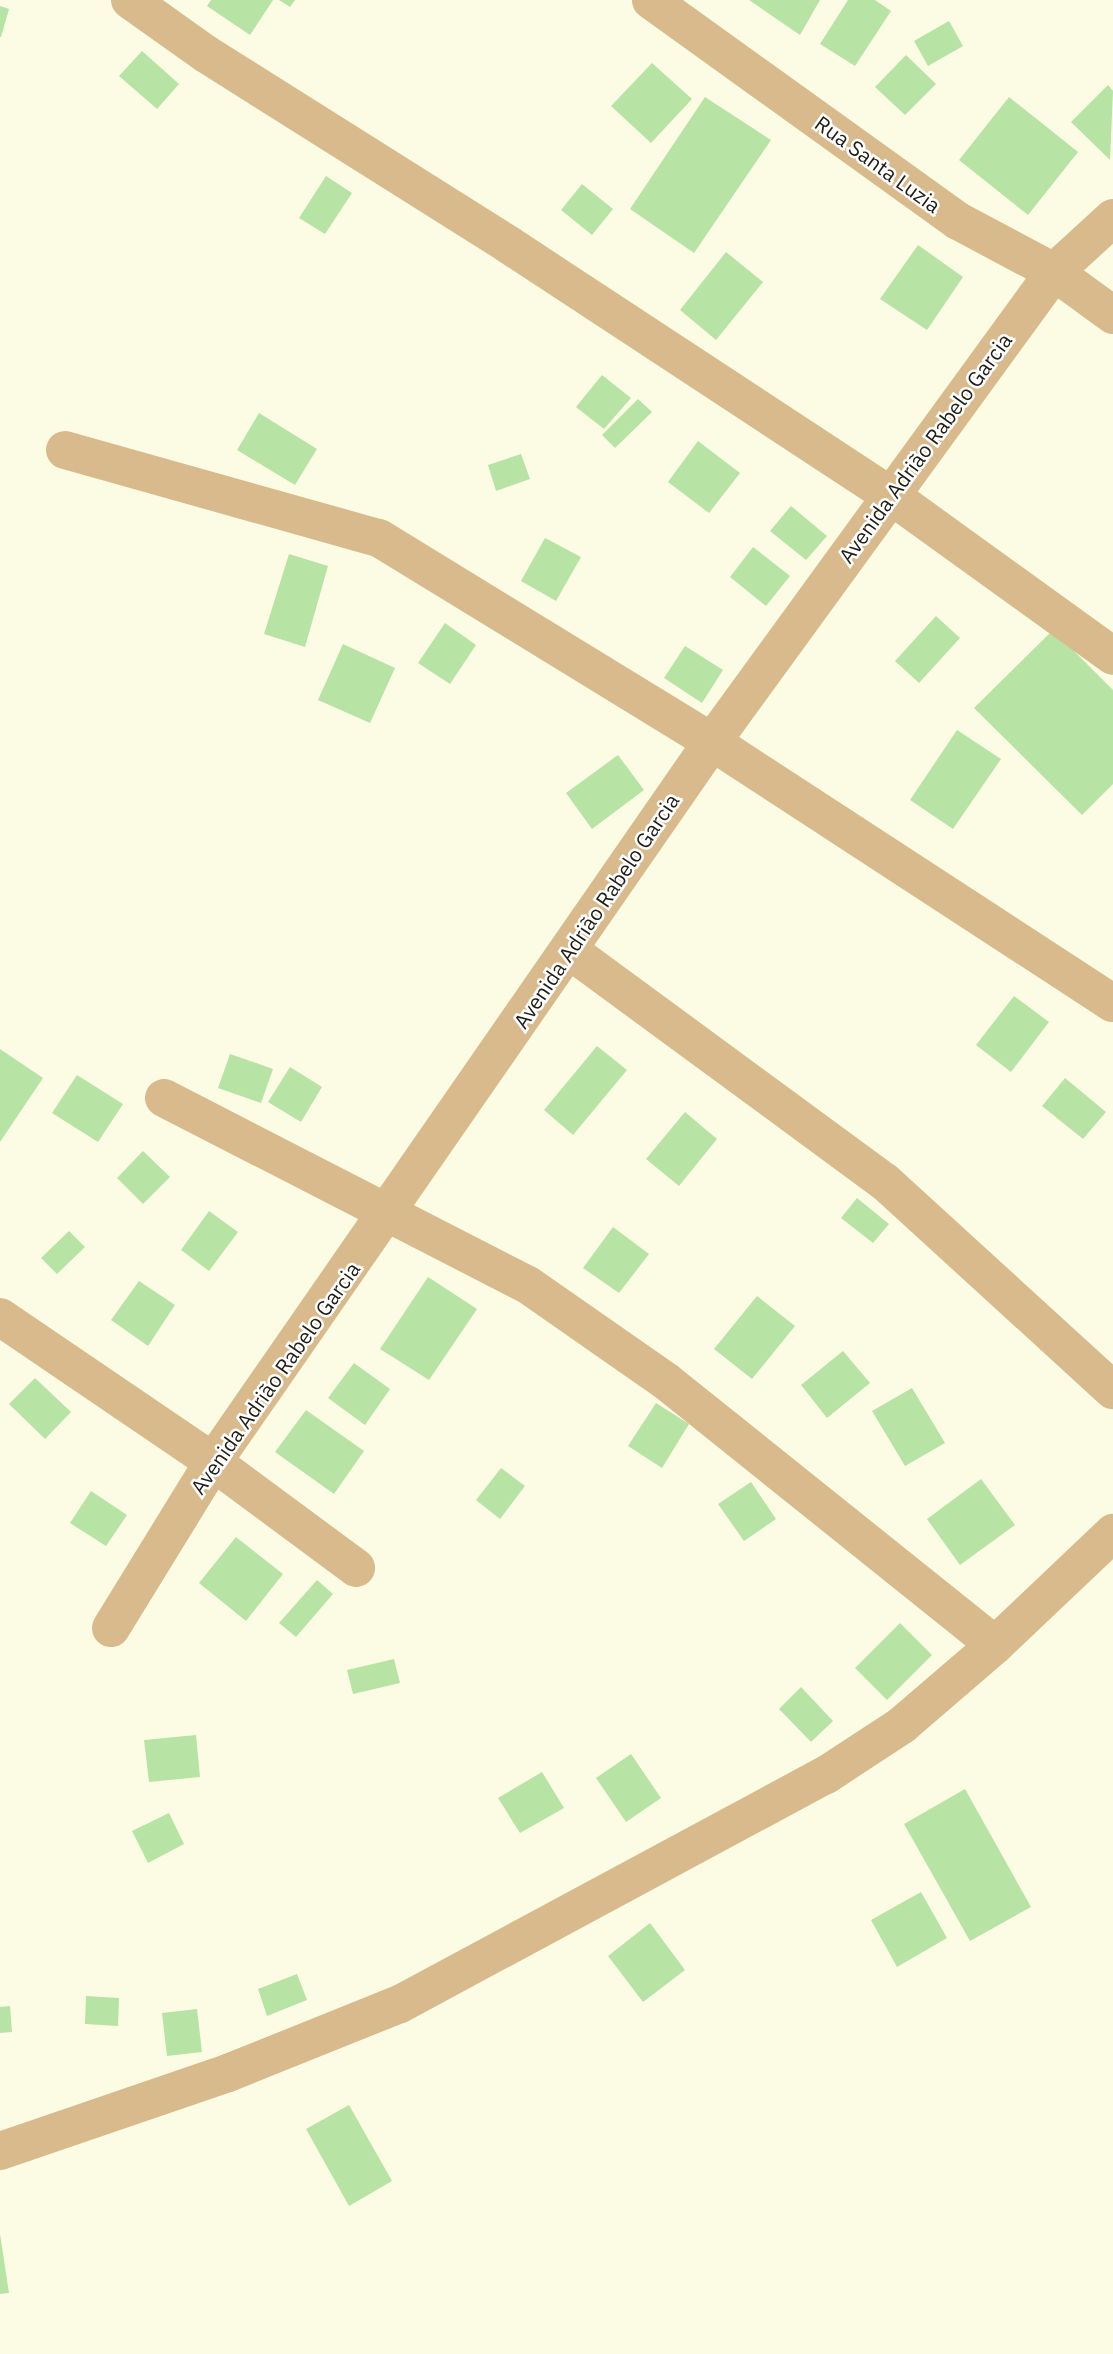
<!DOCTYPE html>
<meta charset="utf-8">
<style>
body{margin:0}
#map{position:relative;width:1113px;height:2354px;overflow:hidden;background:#fcfce5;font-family:"IBM Plex Sans",sans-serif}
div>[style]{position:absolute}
.building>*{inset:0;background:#b7e3a5}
.minor>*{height:38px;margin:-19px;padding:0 19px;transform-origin:19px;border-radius:19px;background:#d9ba8c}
.tertiary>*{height:38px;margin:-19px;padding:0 19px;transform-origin:19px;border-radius:19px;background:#d9ba8c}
span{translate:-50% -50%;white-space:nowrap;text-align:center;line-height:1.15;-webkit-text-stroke:5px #fff;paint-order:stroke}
.street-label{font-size:21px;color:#1e1e16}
</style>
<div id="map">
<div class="building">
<div style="clip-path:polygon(211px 0,273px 0,250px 35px,207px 6px)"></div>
<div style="clip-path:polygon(279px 0,295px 0,290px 7px)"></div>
<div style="clip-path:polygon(749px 0,820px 0,800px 35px)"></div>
<div style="clip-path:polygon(848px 0,875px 0,891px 11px,855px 66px,820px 44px)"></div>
<div style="clip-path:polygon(0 6px,9px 9px,1px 37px,0 37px)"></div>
<div style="clip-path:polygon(949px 21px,963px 46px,928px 66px,914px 41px)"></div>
<div style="clip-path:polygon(142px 51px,179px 84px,157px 109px,119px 76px)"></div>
<div style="clip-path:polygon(906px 55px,936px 84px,905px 115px,875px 87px)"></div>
<div style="clip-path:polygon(652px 63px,692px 99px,651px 143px,611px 106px)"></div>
<div style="clip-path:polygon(1108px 85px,1113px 91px,1110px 160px,1071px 122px)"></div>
<div style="clip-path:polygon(705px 97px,771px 140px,694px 253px,630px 209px)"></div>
<div style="clip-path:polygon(1009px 97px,1078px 152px,1028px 215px,959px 160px)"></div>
<div style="clip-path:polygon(326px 176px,352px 193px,325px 234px,299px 218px)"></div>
<div style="clip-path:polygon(582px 184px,613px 209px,592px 235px,561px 210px)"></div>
<div style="clip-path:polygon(918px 245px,963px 277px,927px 330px,880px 299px)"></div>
<div style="clip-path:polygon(726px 252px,763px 282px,716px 340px,680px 310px)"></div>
<div style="clip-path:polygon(602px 375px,631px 398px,604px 429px,576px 407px)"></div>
<div style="clip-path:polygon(638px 399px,652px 412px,615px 448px,602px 435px)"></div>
<div style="clip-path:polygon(259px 413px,317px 449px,295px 485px,237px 450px)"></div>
<div style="clip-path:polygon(698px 441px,740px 473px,709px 513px,668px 482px)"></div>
<div style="clip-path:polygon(521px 454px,530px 479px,496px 491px,488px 465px)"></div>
<div style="clip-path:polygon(791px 506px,827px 536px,806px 560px,770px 531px)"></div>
<div style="clip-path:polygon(545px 538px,581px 557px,556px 601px,521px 581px)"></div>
<div style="clip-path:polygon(753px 547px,790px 576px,766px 606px,730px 577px)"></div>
<div style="clip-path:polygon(289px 554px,328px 566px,305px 647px,264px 634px)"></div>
<div style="clip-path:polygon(936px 616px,960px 638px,919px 683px,895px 661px)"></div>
<div style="clip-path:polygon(445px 623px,476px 645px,450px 684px,418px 663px)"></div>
<div style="clip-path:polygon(1053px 630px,1113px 690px,1113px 784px,1082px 815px,974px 708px)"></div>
<div style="clip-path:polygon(343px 644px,395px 668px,370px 723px,318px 700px)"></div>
<div style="clip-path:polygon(685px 646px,723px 670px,702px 703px,664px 678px)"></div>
<div style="clip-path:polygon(957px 730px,1001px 759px,953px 829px,910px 800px)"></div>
<div style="clip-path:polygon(618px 755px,644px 790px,592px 829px,566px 793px)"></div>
<div style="clip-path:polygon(1014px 996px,1049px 1022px,1011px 1072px,976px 1045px)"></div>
<div style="clip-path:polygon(597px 1046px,627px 1070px,573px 1135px,544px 1110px)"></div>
<div style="clip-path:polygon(0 1049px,43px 1078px,0 1142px)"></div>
<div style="clip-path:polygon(230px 1054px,273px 1069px,261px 1103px,218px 1088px)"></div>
<div style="clip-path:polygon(290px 1067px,322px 1087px,301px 1122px,268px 1102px)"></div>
<div style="clip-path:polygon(77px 1075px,123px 1104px,98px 1142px,52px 1113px)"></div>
<div style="clip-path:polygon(1065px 1078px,1106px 1112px,1083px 1139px,1042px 1106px)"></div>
<div style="clip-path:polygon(685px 1112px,717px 1139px,679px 1186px,646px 1159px)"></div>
<div style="clip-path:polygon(143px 1151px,170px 1177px,143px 1204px,117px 1178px)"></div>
<div style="clip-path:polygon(857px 1198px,889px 1224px,873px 1243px,841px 1218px)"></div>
<div style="clip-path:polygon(209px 1211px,238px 1232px,209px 1271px,181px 1250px)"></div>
<div style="clip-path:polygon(613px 1227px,649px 1254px,619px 1293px,583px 1268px)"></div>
<div style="clip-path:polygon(69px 1231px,85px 1247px,57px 1274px,41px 1258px)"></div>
<div style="clip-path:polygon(428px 1277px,477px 1309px,429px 1380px,380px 1349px)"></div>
<div style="clip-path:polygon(139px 1281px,175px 1305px,148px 1346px,111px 1320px)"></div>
<div style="clip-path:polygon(757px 1296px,795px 1326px,752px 1379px,714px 1349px)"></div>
<div style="clip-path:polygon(843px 1351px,870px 1383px,827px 1418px,801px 1385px)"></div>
<div style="clip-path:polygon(354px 1363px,390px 1389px,365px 1425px,328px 1398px)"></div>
<div style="clip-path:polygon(35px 1378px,71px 1412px,45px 1439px,9px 1404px)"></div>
<div style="clip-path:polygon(912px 1388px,945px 1443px,905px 1466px,872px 1411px)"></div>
<div style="clip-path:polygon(656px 1403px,689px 1424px,662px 1468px,628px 1446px)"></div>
<div style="clip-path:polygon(306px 1410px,364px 1451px,334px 1494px,275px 1452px)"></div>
<div style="clip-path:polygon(501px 1468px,525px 1486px,500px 1519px,476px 1500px)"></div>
<div style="clip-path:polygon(981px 1479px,1015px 1525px,960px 1565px,927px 1519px)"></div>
<div style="clip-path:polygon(751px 1482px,776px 1519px,744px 1541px,718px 1504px)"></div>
<div style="clip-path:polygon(91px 1491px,127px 1515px,106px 1546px,70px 1523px)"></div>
<div style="clip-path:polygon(236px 1537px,283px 1574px,246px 1621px,199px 1583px)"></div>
<div style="clip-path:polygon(317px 1580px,333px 1594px,296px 1637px,279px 1623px)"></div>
<div style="clip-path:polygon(900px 1623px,932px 1655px,887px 1700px,855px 1668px)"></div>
<div style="clip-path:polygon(394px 1659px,400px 1683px,353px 1694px,347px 1670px)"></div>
<div style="clip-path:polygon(801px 1687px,833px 1721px,811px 1742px,779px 1709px)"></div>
<div style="clip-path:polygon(196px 1735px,200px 1777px,149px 1782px,144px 1740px)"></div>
<div style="clip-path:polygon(631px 1754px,661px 1798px,626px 1822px,596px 1778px)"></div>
<div style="clip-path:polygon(542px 1772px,564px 1808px,520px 1833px,498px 1798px)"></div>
<div style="clip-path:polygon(965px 1789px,1031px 1907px,970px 1941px,904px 1824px)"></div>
<div style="clip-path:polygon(169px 1813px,184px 1844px,148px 1863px,132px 1831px)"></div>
<div style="clip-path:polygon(921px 1892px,947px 1938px,897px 1967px,871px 1920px)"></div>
<div style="clip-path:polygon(650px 1923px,685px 1970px,643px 2002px,608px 1956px)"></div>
<div style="clip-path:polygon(297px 1974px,307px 2000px,267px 2016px,258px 1989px)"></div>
<div style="clip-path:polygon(86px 1996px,119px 1998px,118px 2026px,85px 2024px)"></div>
<div style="clip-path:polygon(10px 2006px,12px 2032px,0 2033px,0 2007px)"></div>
<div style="clip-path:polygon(197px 2009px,202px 2052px,167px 2056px,162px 2013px)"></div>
<div style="clip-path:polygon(349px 2105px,392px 2181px,349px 2206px,306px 2129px)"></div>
<div style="clip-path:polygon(0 2234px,9px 2293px,0 2294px)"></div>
</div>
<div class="minor">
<div style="left:130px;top:0;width:93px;rotate:35.4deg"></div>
<div style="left:206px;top:54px;width:358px;rotate:32.2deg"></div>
<div style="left:509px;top:245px;width:456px;rotate:33.3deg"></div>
<div style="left:890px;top:495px;width:275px;rotate:35.8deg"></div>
<div style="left:65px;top:450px;width:326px;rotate:15.7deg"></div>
<div style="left:379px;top:538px;width:391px;rotate:31.5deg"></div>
<div style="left:712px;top:742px;width:478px;rotate:33.1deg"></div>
<div style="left:569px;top:950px;width:392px;rotate:36.3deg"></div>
<div style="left:885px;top:1182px;width:309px;rotate:42.4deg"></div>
<div style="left:164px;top:1098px;width:409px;rotate:27.2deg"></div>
<div style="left:528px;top:1285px;width:169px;rotate:34.9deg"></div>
<div style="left:667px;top:1382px;width:420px;rotate:38.7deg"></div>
<div style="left:0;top:1317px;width:258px;rotate:34.2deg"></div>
<div style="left:213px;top:1462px;width:178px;rotate:36.5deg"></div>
<div style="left:111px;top:1628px;width:195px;rotate:-58.4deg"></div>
<div style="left:213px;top:1462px;width:876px;rotate:-55.28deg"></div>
<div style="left:712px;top:742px;width:581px;rotate:-53.96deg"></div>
<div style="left:1054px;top:272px;width:109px;rotate:-152deg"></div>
<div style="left:958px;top:221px;width:378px;rotate:-144.3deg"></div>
</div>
<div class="tertiary">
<div style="left:1113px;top:218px;width:80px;rotate:137.5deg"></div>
<div style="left:1054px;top:272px;width:73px;rotate:36.1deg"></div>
<div style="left:0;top:2151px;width:241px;rotate:-18.9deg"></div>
<div style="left:228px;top:2073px;width:185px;rotate:-21.9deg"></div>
<div style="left:400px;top:2004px;width:484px;rotate:-28.3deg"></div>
<div style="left:826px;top:1775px;width:91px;rotate:-33.3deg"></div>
<div style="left:902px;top:1725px;width:123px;rotate:-40.7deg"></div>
<div style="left:995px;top:1645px;width:163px;rotate:-43.5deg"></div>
</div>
<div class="street-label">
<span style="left:878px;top:164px;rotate:36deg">Rua Santa Luzia</span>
<span style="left:925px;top:448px;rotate:-54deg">Avenida Adrião Rabelo Garcia</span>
<span style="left:596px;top:911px;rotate:-56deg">Avenida Adrião Rabelo Garcia</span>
<span style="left:275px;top:1378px;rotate:-55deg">Avenida Adrião Rabelo Garcia</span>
</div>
</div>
